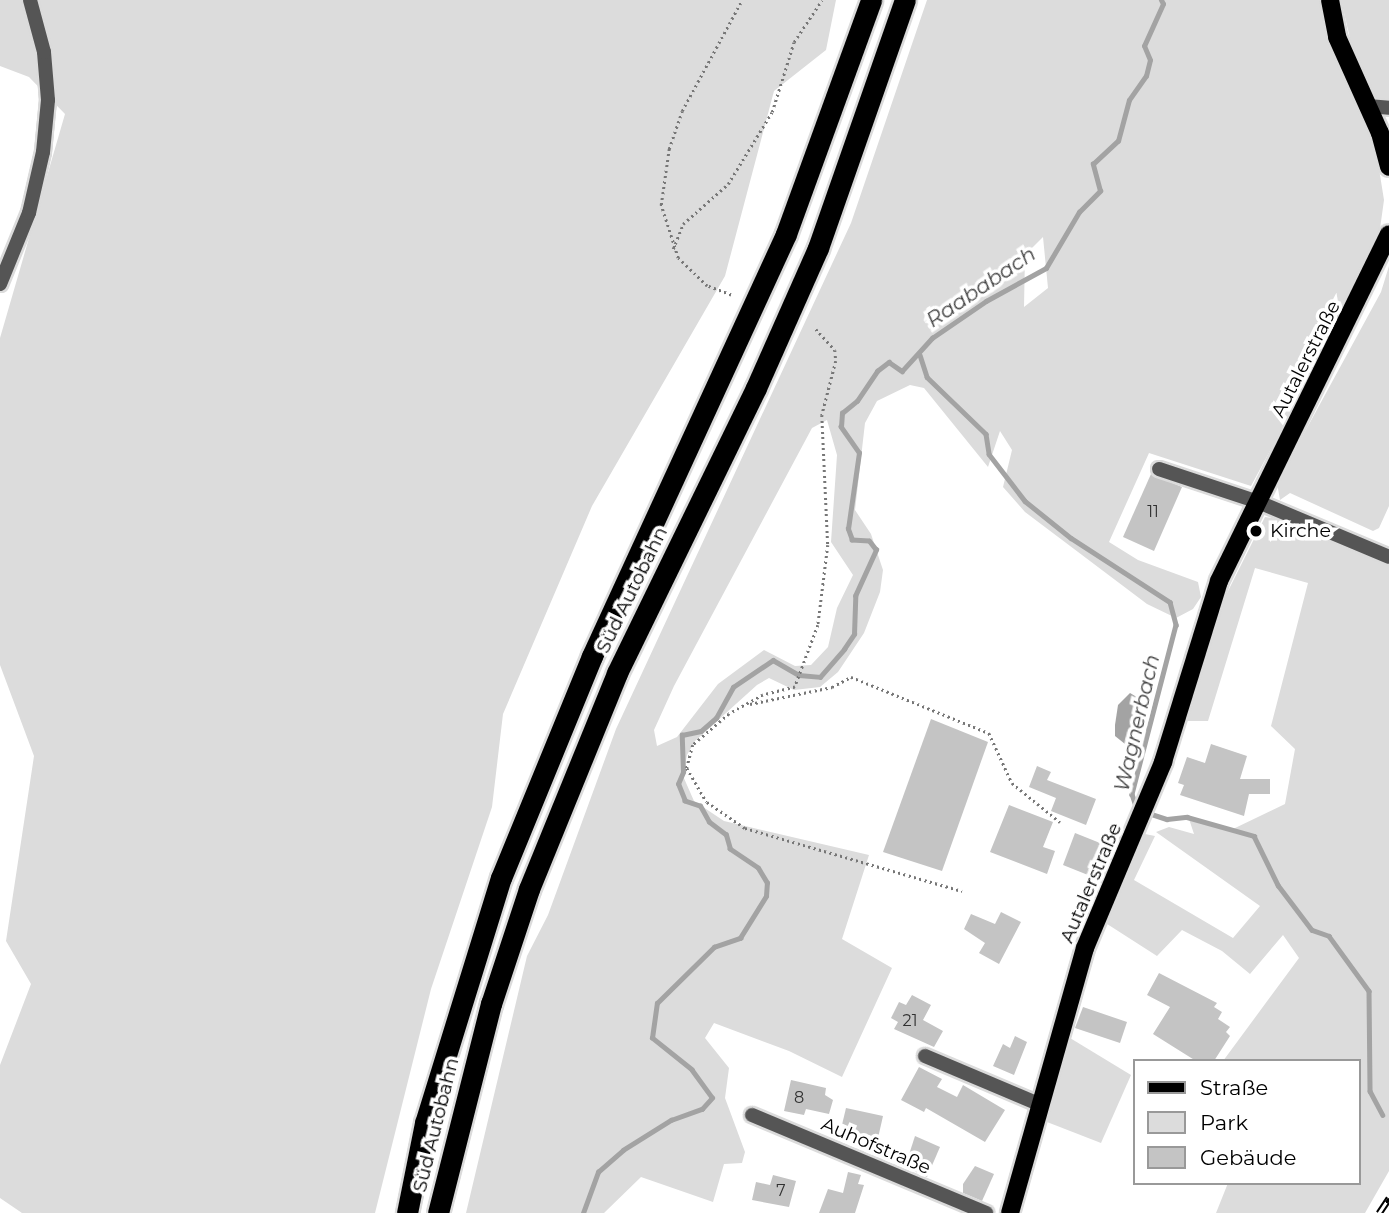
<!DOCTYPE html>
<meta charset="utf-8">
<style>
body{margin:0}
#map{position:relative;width:1389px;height:1213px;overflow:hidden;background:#fff;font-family:Montserrat,sans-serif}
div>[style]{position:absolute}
.green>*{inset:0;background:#dcdcdc}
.water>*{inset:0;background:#a3a3a3}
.stream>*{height:4.5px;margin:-2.25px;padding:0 2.25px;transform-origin:2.25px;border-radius:2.25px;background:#a3a3a3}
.building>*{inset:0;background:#c4c4c4}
.path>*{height:2.5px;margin-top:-1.25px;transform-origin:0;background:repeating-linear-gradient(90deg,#777 0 2px,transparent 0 5.5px)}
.roads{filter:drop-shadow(2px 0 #dbdbdb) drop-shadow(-2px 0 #dbdbdb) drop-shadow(0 2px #dbdbdb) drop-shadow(0 -2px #dbdbdb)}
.minor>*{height:14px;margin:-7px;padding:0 7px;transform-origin:7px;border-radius:7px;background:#555}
.major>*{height:18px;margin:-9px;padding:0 9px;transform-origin:9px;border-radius:9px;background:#000}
.highway>*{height:21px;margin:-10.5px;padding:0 10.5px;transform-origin:10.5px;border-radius:10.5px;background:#000}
.rail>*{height:7px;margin-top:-3.5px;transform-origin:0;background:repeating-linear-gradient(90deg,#fff 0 13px,#000 0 26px);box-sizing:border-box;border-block:2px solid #000}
.dots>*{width:19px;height:19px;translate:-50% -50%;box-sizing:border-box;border:4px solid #fff;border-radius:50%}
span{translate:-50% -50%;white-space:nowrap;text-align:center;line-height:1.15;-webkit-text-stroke:7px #fff;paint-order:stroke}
.number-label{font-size:16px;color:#313131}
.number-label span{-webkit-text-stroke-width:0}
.street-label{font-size:19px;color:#000}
.poi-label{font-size:19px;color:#000}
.left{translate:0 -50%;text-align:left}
.water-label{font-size:21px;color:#444;font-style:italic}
.legend{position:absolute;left:1133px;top:1059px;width:228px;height:126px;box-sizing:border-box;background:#fff;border:2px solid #999;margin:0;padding:9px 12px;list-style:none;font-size:21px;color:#000}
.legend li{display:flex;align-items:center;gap:14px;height:35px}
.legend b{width:35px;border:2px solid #999}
</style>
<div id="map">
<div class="green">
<div style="clip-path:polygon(0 0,836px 0,826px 50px,774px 91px,725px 276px,592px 506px,503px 714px,492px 807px,431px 989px,375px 1213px,22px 1213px,0 1198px,0 1065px,31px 984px,6px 941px,34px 756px,0 665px,0 338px,65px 114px,29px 77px,0 66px)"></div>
<div style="clip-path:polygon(evenodd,927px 0,1322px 0,1354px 99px,1376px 150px,1384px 200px,1379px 236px,1344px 313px,1251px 486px,1149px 453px,1109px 542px,1138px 560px,1198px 582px,1201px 597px,1193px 609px,1176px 618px,1147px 604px,1025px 512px,1003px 487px,1012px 450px,1000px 431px,988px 467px,924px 388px,910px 385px,877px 401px,865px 423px,855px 510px,871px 534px,883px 570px,880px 592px,864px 633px,838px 672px,820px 687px,794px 690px,769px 678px,757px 685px,695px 741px,687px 755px,683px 776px,694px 801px,724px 821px,869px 855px,842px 939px,892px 968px,842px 1077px,789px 1051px,714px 1023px,705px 1038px,729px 1068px,725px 1098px,745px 1152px,742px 1163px,724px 1164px,713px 1202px,641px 1177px,604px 1213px,466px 1213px,527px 956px,548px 915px,616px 729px,851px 223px,927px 0,1043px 237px,1048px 288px,1024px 307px,1025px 255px,1043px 237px,927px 0,827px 420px,837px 455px,831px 542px,853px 575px,837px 608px,828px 647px,811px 665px,795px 666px,764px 650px,718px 684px,677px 737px,657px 746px,654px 730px,674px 686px,812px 428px,827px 420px)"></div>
<div style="clip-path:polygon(1341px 0,1389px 0,1389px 101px,1376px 98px,1351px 43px)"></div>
<div style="clip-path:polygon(1389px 266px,1389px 506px,1379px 528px,1373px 531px,1290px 493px,1280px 500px,1277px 483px,1381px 292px)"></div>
<div style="clip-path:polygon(1265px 517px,1279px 519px,1389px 566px,1389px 1171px,1365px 1213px,1216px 1213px,1228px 1183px,1359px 1183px,1359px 1061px,1223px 1061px,1299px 958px,1283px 935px,1250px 974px,1222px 951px,1182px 930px,1157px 956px,1104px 922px,1145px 834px,1155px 836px,1134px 880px,1233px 938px,1260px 906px,1156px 832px,1169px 827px,1194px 834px,1189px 819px,1233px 829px,1285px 804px,1295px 749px,1271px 726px,1308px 583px,1255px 568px,1208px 721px,1185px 721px,1221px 605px)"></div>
<div style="clip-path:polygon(1070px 1038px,1131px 1075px,1101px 1143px,1047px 1122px)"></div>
</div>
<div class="water">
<div style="clip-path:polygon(1130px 693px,1140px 699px,1140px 721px,1132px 742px,1125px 744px,1115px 736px,1115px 725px,1118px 705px)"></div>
</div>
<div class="stream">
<div style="left:920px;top:355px;width:23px;rotate:72deg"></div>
<div style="left:927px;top:377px;width:82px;rotate:44deg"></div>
<div style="left:986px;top:434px;width:20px;rotate:81deg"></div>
<div style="left:989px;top:454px;width:59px;rotate:52.5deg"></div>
<div style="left:1025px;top:501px;width:59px;rotate:38.8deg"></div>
<div style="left:1071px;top:538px;width:118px;rotate:32.9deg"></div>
<div style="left:1170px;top:602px;width:24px;rotate:75deg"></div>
<div style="left:1176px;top:625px;width:175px;rotate:104.6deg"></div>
<div style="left:1132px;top:794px;width:16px;rotate:72deg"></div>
<div style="left:1145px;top:812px;width:23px;rotate:18deg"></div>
<div style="left:1167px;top:819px;width:20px;rotate:-6deg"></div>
<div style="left:1187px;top:817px;width:70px;rotate:15.8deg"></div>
<div style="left:1254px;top:836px;width:55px;rotate:63.9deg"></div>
<div style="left:1278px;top:885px;width:56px;rotate:52.9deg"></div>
<div style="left:1312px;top:930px;width:18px;rotate:19deg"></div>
<div style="left:1329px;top:936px;width:68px;rotate:54deg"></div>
<div style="left:1369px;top:991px;width:100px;rotate:89.4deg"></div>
<div style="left:1370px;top:1091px;width:27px;rotate:62deg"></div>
<div style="left:583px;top:1213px;width:44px;rotate:-69.9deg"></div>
<div style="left:598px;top:1172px;width:33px;rotate:-41deg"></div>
<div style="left:623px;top:1150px;width:57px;rotate:-32deg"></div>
<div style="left:671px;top:1120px;width:33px;rotate:-20deg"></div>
<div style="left:702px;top:1109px;width:15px;rotate:-48deg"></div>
<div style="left:712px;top:1098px;width:34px;rotate:-126deg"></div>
<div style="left:692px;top:1070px;width:51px;rotate:-141.3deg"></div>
<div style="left:652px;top:1038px;width:35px;rotate:-82deg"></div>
<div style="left:657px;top:1003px;width:80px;rotate:-44.5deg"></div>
<div style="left:714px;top:947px;width:28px;rotate:-19deg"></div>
<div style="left:740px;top:938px;width:49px;rotate:-58.2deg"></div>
<div style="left:766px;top:896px;width:13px;rotate:-86deg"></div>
<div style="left:767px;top:883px;width:17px;rotate:-121deg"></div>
<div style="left:758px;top:868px;width:34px;rotate:-146deg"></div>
<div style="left:730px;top:849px;width:15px;rotate:-106deg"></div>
<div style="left:726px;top:835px;width:21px;rotate:-143deg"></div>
<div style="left:709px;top:822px;width:18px;rotate:-119deg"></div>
<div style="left:700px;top:806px;width:16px;rotate:-162deg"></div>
<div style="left:685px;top:801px;width:18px;rotate:-112deg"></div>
<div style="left:678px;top:784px;width:13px;rotate:-67deg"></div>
<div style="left:683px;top:772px;width:37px;rotate:-92deg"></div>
<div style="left:682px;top:735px;width:19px;rotate:-12deg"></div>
<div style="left:701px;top:731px;width:20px;rotate:-41deg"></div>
<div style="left:716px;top:718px;width:35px;rotate:-61deg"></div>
<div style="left:733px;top:687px;width:48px;rotate:-34deg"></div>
<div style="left:773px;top:660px;width:30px;rotate:30deg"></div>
<div style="left:799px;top:675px;width:21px;rotate:5deg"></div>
<div style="left:820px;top:677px;width:37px;rotate:-49deg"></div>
<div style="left:844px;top:649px;width:18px;rotate:-56deg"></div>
<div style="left:854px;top:634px;width:38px;rotate:-88deg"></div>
<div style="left:855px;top:596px;width:51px;rotate:-65.5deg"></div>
<div style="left:876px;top:550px;width:11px;rotate:-128deg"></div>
<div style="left:869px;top:541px;width:17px;rotate:-177deg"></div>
<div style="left:852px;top:540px;width:12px;rotate:-110deg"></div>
<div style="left:848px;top:529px;width:77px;rotate:-81.8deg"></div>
<div style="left:859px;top:453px;width:32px;rotate:-125deg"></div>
<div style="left:841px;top:427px;width:14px;rotate:-86deg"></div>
<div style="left:842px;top:413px;width:19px;rotate:-39deg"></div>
<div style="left:857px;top:401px;width:36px;rotate:-56deg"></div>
<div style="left:877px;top:371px;width:15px;rotate:-37deg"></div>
<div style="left:889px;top:362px;width:16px;rotate:35deg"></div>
<div style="left:902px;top:371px;width:45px;rotate:-47.7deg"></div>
<div style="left:932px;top:338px;width:65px;rotate:-34.4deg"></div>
<div style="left:986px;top:301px;width:68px;rotate:-28.8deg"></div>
<div style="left:1046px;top:268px;width:65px;rotate:-59.5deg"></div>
<div style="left:1079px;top:212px;width:30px;rotate:-45deg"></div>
<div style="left:1100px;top:191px;width:28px;rotate:-105deg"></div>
<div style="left:1093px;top:164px;width:34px;rotate:-43deg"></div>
<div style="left:1118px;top:141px;width:42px;rotate:-75deg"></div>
<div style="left:1129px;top:100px;width:29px;rotate:-55deg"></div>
<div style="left:1146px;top:76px;width:16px;rotate:-76deg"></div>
<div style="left:1150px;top:60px;width:15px;rotate:-113deg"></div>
<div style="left:1144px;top:46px;width:46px;rotate:-65.7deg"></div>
<div style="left:1163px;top:4px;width:4px;rotate:-117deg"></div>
</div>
<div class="building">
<div style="clip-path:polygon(1151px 474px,1182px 487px,1154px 551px,1123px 537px)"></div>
<div style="clip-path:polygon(931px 719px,988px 742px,942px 871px,883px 852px)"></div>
<div style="clip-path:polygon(1211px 744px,1247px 756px,1240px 779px,1270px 779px,1270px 794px,1249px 794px,1244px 816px,1180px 795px,1184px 785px,1178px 783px,1187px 757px,1205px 763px)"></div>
<div style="clip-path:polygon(1037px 766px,1051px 772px,1047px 780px,1096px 799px,1086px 825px,1051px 811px,1056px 798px,1029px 787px)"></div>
<div style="clip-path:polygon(1009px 805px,1053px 822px,1043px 847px,1055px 851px,1047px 874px,990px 852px)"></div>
<div style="clip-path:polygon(1075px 833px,1100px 843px,1088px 875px,1063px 865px)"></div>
<div style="clip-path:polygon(1001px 912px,1021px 922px,999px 964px,979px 953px,985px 943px,964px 929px,971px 914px,995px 924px)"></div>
<div style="clip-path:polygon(1159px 973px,1217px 1003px,1214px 1007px,1222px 1012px,1218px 1019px,1230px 1027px,1226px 1032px,1230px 1036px,1214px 1061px,1196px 1061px,1153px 1034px,1170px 1007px,1147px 995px)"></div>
<div style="clip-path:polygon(912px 995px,931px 1005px,923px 1020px,943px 1031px,934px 1047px,894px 1029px,898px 1022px,891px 1018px,899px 1002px,906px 1005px)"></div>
<div style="clip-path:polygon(1083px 1007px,1127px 1022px,1120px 1043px,1075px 1028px)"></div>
<div style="clip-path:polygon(1015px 1036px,1027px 1042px,1014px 1075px,993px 1066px,1003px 1044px,1010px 1048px)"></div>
<div style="clip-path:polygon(919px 1067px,942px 1079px,937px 1087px,957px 1097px,963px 1085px,1005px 1110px,985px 1142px,926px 1108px,924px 1112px,901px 1100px)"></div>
<div style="clip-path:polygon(791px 1080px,826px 1088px,825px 1095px,833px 1100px,829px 1114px,806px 1109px,804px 1115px,784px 1111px)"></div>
<div style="clip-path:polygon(846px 1108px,883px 1116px,878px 1138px,841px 1129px)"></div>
<div style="clip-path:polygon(915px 1136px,940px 1147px,927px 1177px,905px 1167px)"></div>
<div style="clip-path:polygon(975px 1166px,994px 1174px,982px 1201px,963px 1193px,963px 1184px)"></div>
<div style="clip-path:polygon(848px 1172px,861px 1175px,858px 1184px,864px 1185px,855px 1213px,819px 1213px,828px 1189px,843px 1193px)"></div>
<div style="clip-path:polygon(773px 1175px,796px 1181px,789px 1207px,752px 1200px,756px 1182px,770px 1185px)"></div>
</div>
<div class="path">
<div style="left:673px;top:249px;width:27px;rotate:-68deg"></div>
<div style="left:683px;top:224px;width:60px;rotate:-41.6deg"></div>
<div style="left:728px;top:184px;width:84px;rotate:-58.6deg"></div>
<div style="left:772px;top:112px;width:73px;rotate:-72.6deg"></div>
<div style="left:794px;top:42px;width:50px;rotate:-56.3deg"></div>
<div style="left:731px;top:295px;width:26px;rotate:-159deg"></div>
<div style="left:707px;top:286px;width:40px;rotate:-136deg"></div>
<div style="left:678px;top:258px;width:56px;rotate:-107.8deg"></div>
<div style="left:661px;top:205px;width:57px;rotate:-81.9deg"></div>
<div style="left:669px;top:149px;width:40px;rotate:-71.1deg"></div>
<div style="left:682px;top:111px;width:126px;rotate:-61.6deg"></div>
<div style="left:816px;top:329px;width:28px;rotate:48deg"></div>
<div style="left:835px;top:350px;width:11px;rotate:85deg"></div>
<div style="left:836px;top:361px;width:56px;rotate:104.5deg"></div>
<div style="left:822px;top:415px;width:130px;rotate:87.4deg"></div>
<div style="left:828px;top:545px;width:81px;rotate:97.1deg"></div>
<div style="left:818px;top:625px;width:66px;rotate:110.4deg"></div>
<div style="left:795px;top:687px;width:33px;rotate:166deg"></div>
<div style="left:763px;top:695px;width:39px;rotate:151deg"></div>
<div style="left:729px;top:714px;width:48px;rotate:139.3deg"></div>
<div style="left:693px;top:745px;width:24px;rotate:105deg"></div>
<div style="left:687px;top:768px;width:39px;rotate:60deg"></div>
<div style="left:707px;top:802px;width:46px;rotate:34.4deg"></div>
<div style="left:745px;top:828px;width:226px;rotate:16.2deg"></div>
<div style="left:750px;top:704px;width:84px;rotate:-11.7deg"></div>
<div style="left:832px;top:687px;width:21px;rotate:-28deg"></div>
<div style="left:851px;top:677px;width:149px;rotate:22.1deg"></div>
<div style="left:989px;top:733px;width:55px;rotate:65.3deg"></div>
<div style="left:1012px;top:783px;width:62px;rotate:39.1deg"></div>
</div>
<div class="roads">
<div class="minor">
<div style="left:1368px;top:106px;width:21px;rotate:5deg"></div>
<div style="left:0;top:284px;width:77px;rotate:-67.8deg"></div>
<div style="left:29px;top:213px;width:63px;rotate:-77.1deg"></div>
<div style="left:43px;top:152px;width:52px;rotate:-84.5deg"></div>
<div style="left:48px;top:100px;width:48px;rotate:-94.8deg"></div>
<div style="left:44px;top:52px;width:54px;rotate:-105.1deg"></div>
<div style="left:1159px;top:469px;width:102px;rotate:18.3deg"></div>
<div style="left:1256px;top:501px;width:144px;rotate:22.8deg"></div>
<div style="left:925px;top:1056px;width:126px;rotate:22.9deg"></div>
<div style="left:752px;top:1115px;width:254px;rotate:22.7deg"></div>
</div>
<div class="major">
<div style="left:1330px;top:0;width:38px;rotate:79deg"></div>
<div style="left:1337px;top:37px;width:105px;rotate:65.9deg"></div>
<div style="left:1380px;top:133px;width:35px;rotate:75deg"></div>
<div style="left:1010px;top:1213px;width:275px;rotate:-74.2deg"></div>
<div style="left:1085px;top:948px;width:202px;rotate:-67.2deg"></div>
<div style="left:1163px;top:762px;width:189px;rotate:-72.8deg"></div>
<div style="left:1219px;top:581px;width:386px;rotate:-63.9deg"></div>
</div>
<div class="highway">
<div style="left:407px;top:1213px;width:92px;rotate:-78.7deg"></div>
<div style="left:425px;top:1123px;width:257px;rotate:-72.8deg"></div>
<div style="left:501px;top:878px;width:240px;rotate:-67.7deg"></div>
<div style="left:592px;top:656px;width:464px;rotate:-65.3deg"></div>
<div style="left:786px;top:234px;width:249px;rotate:-70deg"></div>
<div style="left:438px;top:1213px;width:216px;rotate:-75.8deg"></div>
<div style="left:491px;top:1004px;width:121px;rotate:-71.7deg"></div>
<div style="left:529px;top:889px;width:233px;rotate:-67.8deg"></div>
<div style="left:617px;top:673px;width:317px;rotate:-64deg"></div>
<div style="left:756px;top:388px;width:153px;rotate:-66.1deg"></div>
<div style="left:818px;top:248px;width:263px;rotate:-70.7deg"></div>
</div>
</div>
<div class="rail">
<div style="left:1379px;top:1213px;width:18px;rotate:-56deg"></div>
</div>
<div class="dots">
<div style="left:1256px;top:531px;background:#000"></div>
</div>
<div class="number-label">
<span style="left:1153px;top:512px">11</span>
<span style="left:910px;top:1021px">21</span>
<span style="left:799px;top:1098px">8</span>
<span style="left:781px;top:1191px">7</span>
</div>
<div class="street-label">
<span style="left:1306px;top:359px;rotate:-63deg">Autalerstraße</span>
<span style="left:632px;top:590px;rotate:-64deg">Süd Autobahn</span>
<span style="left:1091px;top:883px;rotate:-67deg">Autalerstraße</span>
<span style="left:436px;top:1125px;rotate:-76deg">Süd Autobahn</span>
<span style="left:876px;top:1146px;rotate:23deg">Auhofstraße</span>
</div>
<div class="poi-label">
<span class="left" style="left:1270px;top:531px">Kirche</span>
</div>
<div class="water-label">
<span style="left:981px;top:287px;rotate:-34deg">Raababach</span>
<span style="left:1137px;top:723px;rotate:-77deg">Wagnerbach</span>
</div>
<ul class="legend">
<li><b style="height:9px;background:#000"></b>Straße</li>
<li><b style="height:19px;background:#dcdcdc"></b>Park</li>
<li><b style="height:19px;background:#c4c4c4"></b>Gebäude</li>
</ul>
</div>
